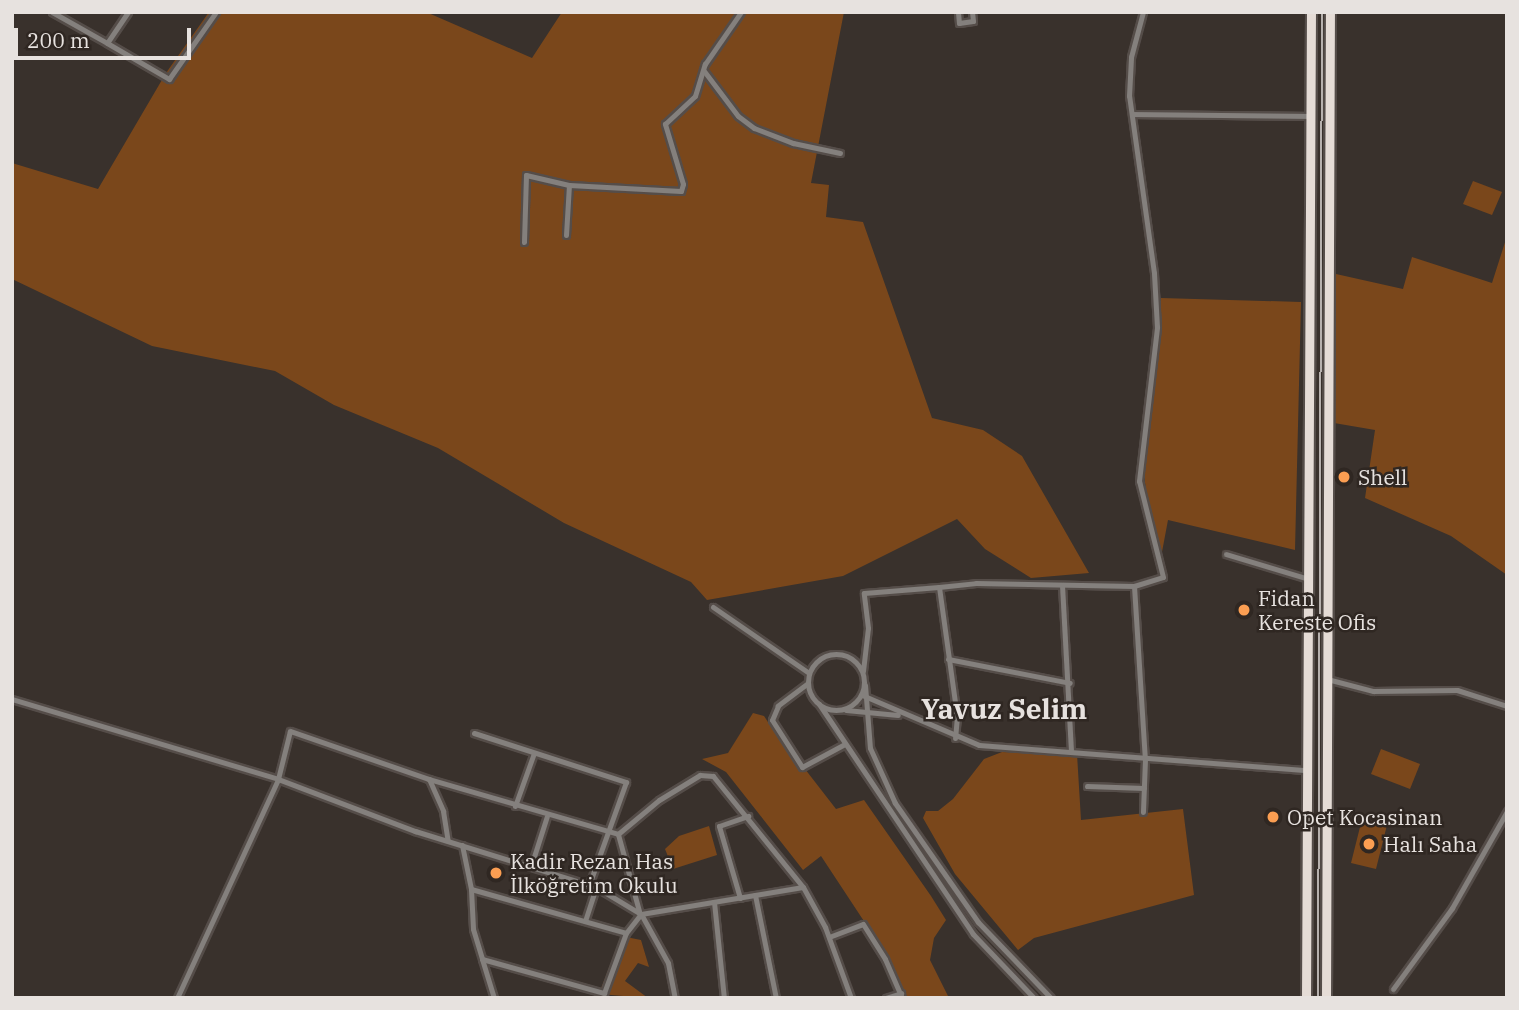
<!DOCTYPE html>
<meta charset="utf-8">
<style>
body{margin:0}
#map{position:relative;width:1519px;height:1010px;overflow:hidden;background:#39312c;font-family:"IBM Plex Serif",serif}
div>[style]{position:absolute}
.green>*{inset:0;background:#7a471b}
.roads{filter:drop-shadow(2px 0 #554d49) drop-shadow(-2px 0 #554d49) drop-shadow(0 2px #554d49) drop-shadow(0 -2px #554d49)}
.minor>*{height:5px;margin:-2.5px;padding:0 2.5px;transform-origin:2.5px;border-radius:2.5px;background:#84807d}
.minor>.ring{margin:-2.5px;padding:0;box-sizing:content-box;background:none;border:5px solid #84807d;border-radius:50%}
.trunk>*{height:9px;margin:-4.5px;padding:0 4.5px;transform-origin:4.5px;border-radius:4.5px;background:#e5dcd6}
.tram>*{height:2px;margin:-1px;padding:0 1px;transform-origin:1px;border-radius:1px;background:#b7b1ae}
.dots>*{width:19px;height:19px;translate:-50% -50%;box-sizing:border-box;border:4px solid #2f2722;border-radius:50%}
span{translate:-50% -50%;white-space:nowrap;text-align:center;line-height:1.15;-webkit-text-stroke:5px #2f2722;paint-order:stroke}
.poi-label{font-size:21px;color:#e7e2df}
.left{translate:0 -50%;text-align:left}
.district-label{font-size:28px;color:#e7e2df;font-weight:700}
.frame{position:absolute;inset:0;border:14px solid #e7e2df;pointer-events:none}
.scale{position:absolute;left:14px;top:28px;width:177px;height:32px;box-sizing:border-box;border:4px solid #e7e2df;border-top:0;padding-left:9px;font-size:21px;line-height:24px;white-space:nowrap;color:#e7e2df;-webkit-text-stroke:5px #2f2722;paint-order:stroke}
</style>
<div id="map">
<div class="green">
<div style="clip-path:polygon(209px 12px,426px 12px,532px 58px,562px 12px,844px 12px,811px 183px,829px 185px,826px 217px,863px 222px,932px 418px,983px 430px,1022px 456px,1089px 573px,1031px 578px,985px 549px,957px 519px,843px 576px,707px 600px,691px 582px,564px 523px,438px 448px,334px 405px,275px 371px,152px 346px,12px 279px,12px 163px,98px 189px,166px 73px)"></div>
<div style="clip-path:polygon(1473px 181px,1502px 192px,1492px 215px,1463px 204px)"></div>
<div style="clip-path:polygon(1507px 236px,1507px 575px,1451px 536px,1365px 498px,1375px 430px,1334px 423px,1336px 274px,1403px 289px,1412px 257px,1492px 283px)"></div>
<div style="clip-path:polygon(1161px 298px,1301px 302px,1295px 550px,1168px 520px,1162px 552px,1149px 515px,1143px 466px)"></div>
<div style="clip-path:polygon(753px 713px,764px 716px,797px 766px,805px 769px,836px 809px,864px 800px,931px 896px,946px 920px,934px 938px,930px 960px,949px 998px,907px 998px,879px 944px,821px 856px,803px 870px,726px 772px,702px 759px,728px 753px)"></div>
<div style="clip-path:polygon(1381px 749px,1420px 764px,1410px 789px,1371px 774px)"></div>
<div style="clip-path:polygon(1002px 752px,1077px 754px,1081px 820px,1183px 809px,1194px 895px,1034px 938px,1018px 950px,955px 874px,923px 818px,926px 811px,938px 811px,953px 799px,984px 759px)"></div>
<div style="clip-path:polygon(1362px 819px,1387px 825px,1376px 869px,1351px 863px)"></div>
<div style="clip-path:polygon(709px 826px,717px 855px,673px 869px,665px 849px,679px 836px)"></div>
<div style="clip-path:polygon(621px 936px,641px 940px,649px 967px,638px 963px,625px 981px,648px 998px,599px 994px)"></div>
</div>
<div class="roads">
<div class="minor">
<div style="left:52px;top:12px;width:63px;rotate:29.4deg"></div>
<div style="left:128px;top:12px;width:37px;rotate:124deg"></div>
<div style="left:107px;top:43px;width:72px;rotate:30.1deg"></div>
<div style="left:169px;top:79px;width:82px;rotate:-55deg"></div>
<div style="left:958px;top:12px;width:11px;rotate:85deg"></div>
<div style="left:959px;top:23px;width:14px;rotate:-8deg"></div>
<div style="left:973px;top:21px;width:9px;rotate:-96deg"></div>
<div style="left:704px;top:71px;width:56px;rotate:52.9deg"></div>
<div style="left:738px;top:116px;width:20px;rotate:37deg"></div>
<div style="left:754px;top:128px;width:42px;rotate:21deg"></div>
<div style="left:793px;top:143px;width:48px;rotate:12deg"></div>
<div style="left:1132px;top:114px;width:179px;rotate:0.6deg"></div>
<div style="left:566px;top:235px;width:50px;rotate:-86.6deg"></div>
<div style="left:524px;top:242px;width:67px;rotate:-88.3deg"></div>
<div style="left:526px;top:175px;width:44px;rotate:13.1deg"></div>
<div style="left:569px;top:185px;width:112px;rotate:3.1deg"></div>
<div style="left:681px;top:191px;width:7px;rotate:-74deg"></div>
<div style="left:683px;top:184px;width:63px;rotate:-106.7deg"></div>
<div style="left:665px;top:124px;width:41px;rotate:-43deg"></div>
<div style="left:695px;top:96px;width:34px;rotate:-73deg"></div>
<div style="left:705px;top:64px;width:63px;rotate:-55.3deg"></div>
<div style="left:1226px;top:554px;width:87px;rotate:16.8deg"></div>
<div style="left:1062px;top:585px;width:165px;rotate:86.9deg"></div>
<div style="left:1134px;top:586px;width:173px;rotate:86.4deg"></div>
<div style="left:1145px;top:759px;width:53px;rotate:92.2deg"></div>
<div style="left:939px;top:587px;width:37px;rotate:-6deg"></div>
<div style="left:976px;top:583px;width:158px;rotate:1.1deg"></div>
<div style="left:1134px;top:586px;width:30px;rotate:-17deg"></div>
<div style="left:1163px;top:577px;width:99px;rotate:-104deg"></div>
<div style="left:1139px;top:481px;width:155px;rotate:-83.3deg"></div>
<div style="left:1157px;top:327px;width:54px;rotate:-93.2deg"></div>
<div style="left:1154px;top:273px;width:179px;rotate:-98deg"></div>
<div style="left:1129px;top:96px;width:39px;rotate:-87deg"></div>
<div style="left:1131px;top:57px;width:47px;rotate:-75.1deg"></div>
<div style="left:713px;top:607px;width:116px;rotate:34.5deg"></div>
<div class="ring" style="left:808px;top:654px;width:51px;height:51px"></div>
<div style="left:948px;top:659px;width:124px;rotate:11.1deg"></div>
<div style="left:863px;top:671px;width:43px;rotate:-83.4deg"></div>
<div style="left:868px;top:628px;width:35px;rotate:-97deg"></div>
<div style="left:864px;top:593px;width:75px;rotate:-4.6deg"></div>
<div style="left:939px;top:587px;width:130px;rotate:82.1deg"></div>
<div style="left:957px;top:716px;width:22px;rotate:95deg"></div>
<div style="left:1327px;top:679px;width:48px;rotate:14.6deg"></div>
<div style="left:1373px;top:691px;width:84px;rotate:-0.7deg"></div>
<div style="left:1457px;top:690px;width:52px;rotate:17.7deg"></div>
<div style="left:808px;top:683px;width:38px;rotate:143deg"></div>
<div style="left:778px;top:706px;width:15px;rotate:113deg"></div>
<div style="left:772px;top:720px;width:56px;rotate:57.4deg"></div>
<div style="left:802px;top:767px;width:47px;rotate:-28.2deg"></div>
<div style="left:865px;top:685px;width:63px;rotate:85.5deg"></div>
<div style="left:870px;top:748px;width:60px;rotate:65.6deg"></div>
<div style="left:895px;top:803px;width:145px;rotate:55.1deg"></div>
<div style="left:978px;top:922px;width:105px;rotate:46.2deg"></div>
<div style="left:862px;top:695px;width:127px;rotate:23.1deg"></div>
<div style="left:979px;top:745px;width:329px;rotate:4.4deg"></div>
<div style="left:12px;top:699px;width:278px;rotate:16.7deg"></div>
<div style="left:278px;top:779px;width:147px;rotate:20.8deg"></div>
<div style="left:415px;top:831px;width:189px;rotate:17.2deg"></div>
<div style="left:596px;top:887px;width:52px;rotate:31deg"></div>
<div style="left:641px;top:914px;width:56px;rotate:61.1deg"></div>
<div style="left:668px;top:963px;width:36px;rotate:79deg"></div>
<div style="left:819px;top:704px;width:277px;rotate:56.2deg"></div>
<div style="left:973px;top:934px;width:88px;rotate:46.4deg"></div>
<div style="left:846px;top:710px;width:52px;rotate:5.5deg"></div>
<div style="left:474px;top:733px;width:160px;rotate:17.9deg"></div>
<div style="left:626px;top:782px;width:109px;rotate:109.8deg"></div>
<div style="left:429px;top:779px;width:35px;rotate:66deg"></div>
<div style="left:443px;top:811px;width:30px;rotate:81deg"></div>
<div style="left:1087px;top:786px;width:57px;rotate:2deg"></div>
<div style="left:515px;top:806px;width:56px;rotate:-70.3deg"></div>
<div style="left:462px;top:845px;width:45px;rotate:78.4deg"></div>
<div style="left:471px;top:889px;width:161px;rotate:15.8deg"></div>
<div style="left:626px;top:933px;width:24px;rotate:-52deg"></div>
<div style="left:641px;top:914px;width:164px;rotate:-9.5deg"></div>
<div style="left:531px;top:866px;width:52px;rotate:-72.3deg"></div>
<div style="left:471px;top:889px;width:40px;rotate:87.1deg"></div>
<div style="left:473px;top:929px;width:31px;rotate:73deg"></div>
<div style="left:482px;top:959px;width:127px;rotate:15.6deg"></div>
<div style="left:604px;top:993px;width:64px;rotate:-69.9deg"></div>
<div style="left:755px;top:895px;width:105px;rotate:78.5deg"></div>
<div style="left:740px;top:898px;width:75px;rotate:-106.3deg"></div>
<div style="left:719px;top:826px;width:31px;rotate:-19deg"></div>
<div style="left:714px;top:902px;width:97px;rotate:84.1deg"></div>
<div style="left:639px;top:911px;width:80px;rotate:-105.3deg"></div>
<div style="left:618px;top:834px;width:53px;rotate:-39.7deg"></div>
<div style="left:659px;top:800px;width:48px;rotate:-31.4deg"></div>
<div style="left:700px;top:775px;width:13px;rotate:4deg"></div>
<div style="left:713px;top:776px;width:143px;rotate:51deg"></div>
<div style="left:803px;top:887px;width:46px;rotate:61.2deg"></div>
<div style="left:825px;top:927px;width:76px;rotate:69.9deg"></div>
<div style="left:585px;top:921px;width:36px;rotate:-72deg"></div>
<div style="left:829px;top:937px;width:36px;rotate:-21deg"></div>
<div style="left:863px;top:924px;width:41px;rotate:57.8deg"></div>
<div style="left:885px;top:959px;width:43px;rotate:66.4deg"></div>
<div style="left:482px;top:959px;width:41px;rotate:72.9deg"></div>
<div style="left:1393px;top:989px;width:100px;rotate:-53.9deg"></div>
<div style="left:1452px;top:908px;width:112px;rotate:-60.4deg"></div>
<div style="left:177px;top:998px;width:241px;rotate:-65.2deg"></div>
<div style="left:278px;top:779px;width:49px;rotate:-76deg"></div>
<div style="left:290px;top:731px;width:147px;rotate:19.1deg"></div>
<div style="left:429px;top:779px;width:197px;rotate:16.2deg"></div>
<div style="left:886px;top:998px;width:16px;rotate:-18deg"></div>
</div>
<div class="trunk">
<div style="left:1306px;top:998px;width:986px;rotate:-89.71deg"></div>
<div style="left:1326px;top:998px;width:986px;rotate:-89.77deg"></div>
</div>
</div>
<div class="tram">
<div style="left:1318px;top:998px;width:986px;rotate:-89.77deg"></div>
</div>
<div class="dots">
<div style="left:1344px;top:477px;background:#fb9e52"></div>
<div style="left:1244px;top:610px;background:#fb9e52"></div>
<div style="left:1273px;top:817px;background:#fb9e52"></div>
<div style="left:1369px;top:844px;background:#fb9e52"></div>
<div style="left:496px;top:873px;background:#fb9e52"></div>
</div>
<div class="poi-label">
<span class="left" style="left:1358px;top:477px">Shell</span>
<span class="left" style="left:1258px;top:610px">Fidan<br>Kereste Ofis</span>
<span class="left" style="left:1287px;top:817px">Opet Kocasinan</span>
<span class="left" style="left:1383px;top:844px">Halı Saha</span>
<span class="left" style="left:510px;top:873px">Kadir Rezan Has<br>İlköğretim Okulu</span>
</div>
<div class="district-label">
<span style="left:1004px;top:709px">Yavuz Selim</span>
</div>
<div class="frame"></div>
<div class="scale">200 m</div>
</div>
